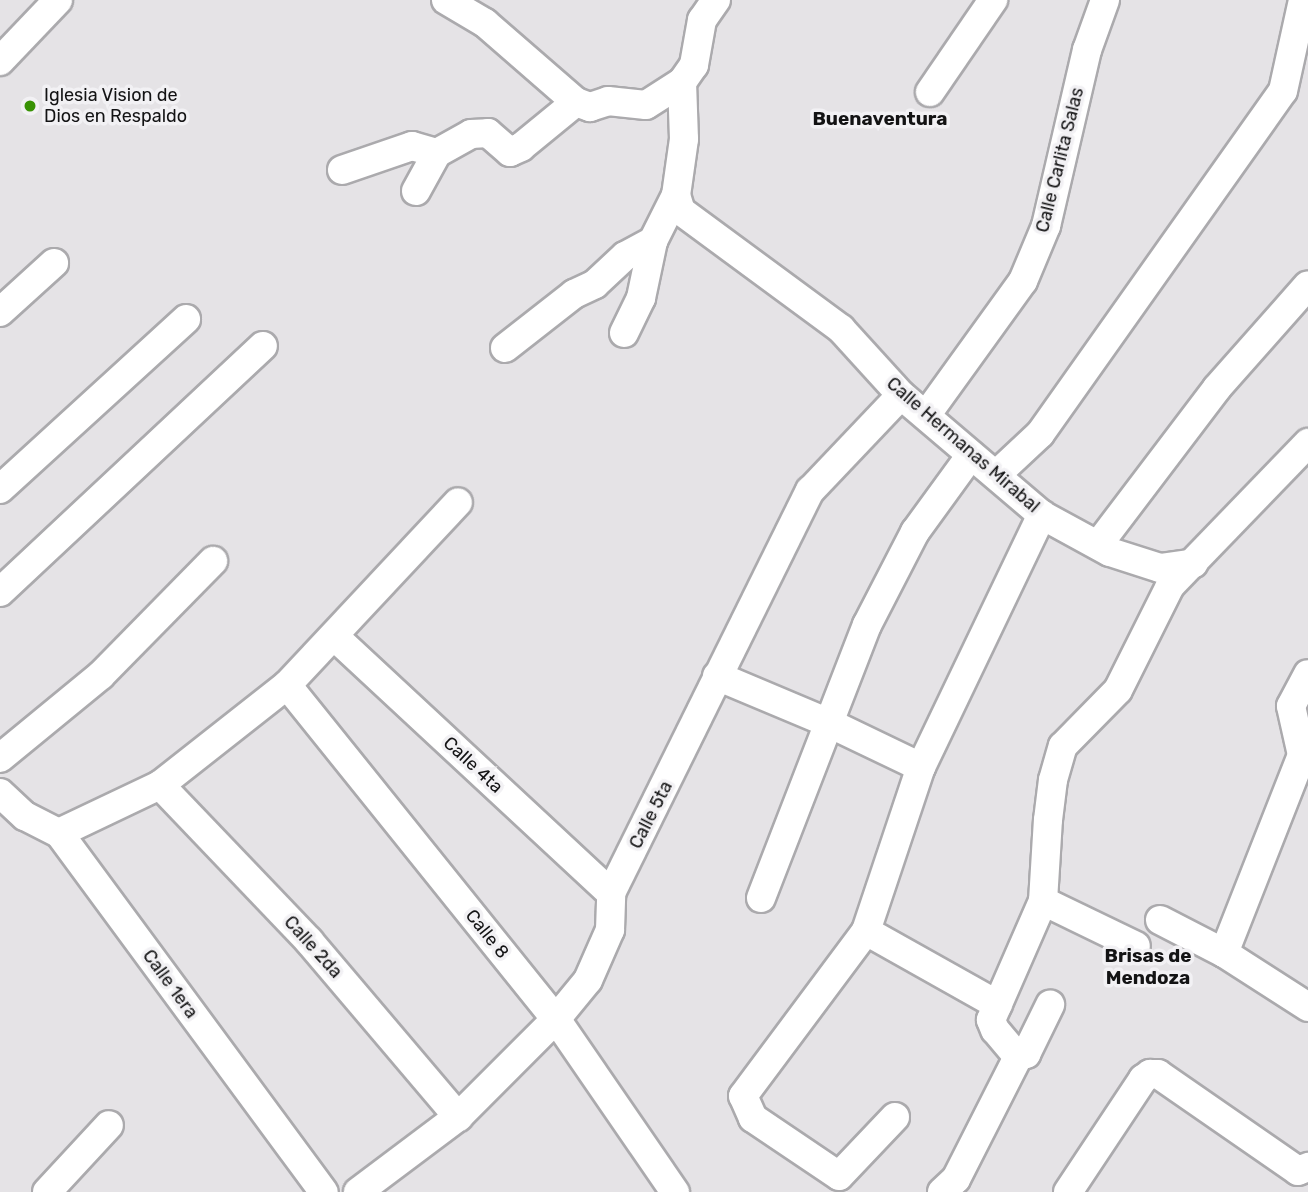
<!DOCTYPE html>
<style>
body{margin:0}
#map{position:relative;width:1308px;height:1192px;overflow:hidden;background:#e5e3e6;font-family:Rubik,sans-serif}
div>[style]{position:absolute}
.roads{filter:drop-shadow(2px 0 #abaaad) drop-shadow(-2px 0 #abaaad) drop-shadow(0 2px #abaaad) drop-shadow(0 -2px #abaaad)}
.minor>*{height:28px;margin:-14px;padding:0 14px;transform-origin:14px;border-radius:14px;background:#fff}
.dots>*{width:19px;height:19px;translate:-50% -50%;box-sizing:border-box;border:4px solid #f2f1f4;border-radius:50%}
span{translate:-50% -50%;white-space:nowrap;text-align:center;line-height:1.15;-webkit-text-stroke:7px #f2f1f4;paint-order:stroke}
.poi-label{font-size:18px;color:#131314}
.left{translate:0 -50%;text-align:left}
.street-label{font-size:18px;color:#131314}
.neighbourhood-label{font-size:19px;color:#131314;font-weight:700}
</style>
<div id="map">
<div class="roads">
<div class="minor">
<div style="left:446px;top:0;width:45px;rotate:30.5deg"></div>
<div style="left:485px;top:23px;width:121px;rotate:41deg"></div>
<div style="left:576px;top:102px;width:15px;rotate:20deg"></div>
<div style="left:590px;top:107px;width:19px;rotate:-18deg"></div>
<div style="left:608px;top:101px;width:38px;rotate:6deg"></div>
<div style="left:646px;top:105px;width:43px;rotate:-32.6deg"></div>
<div style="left:716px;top:0;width:24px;rotate:125deg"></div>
<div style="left:702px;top:20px;width:46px;rotate:100.1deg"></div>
<div style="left:694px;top:65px;width:21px;rotate:125deg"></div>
<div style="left:682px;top:82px;width:57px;rotate:88deg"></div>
<div style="left:684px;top:139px;width:57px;rotate:98.1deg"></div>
<div style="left:676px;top:195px;width:17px;rotate:73deg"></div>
<div style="left:681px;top:211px;width:199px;rotate:36.4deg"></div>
<div style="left:841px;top:329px;width:89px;rotate:47.7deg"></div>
<div style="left:901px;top:395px;width:185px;rotate:40.4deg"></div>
<div style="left:1042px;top:515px;width:77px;rotate:28.6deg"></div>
<div style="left:1110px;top:552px;width:52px;rotate:17.7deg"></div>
<div style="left:1160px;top:568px;width:34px;rotate:-8deg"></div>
<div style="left:0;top:61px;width:84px;rotate:-46.4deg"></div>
<div style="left:930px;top:92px;width:112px;rotate:-55.6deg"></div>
<div style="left:342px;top:170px;width:74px;rotate:-18.9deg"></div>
<div style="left:412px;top:146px;width:26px;rotate:16deg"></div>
<div style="left:416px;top:191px;width:43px;rotate:-61.1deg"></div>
<div style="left:437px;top:153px;width:39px;rotate:-29deg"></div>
<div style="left:471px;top:134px;width:17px;rotate:-3deg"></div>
<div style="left:488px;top:133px;width:29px;rotate:41deg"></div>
<div style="left:510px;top:152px;width:12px;rotate:-24deg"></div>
<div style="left:521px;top:147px;width:71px;rotate:-39.3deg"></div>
<div style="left:0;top:312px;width:73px;rotate:-42.2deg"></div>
<div style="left:624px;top:333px;width:39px;rotate:-64deg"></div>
<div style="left:641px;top:298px;width:58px;rotate:-78.1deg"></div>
<div style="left:653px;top:241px;width:51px;rotate:-63.4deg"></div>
<div style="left:505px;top:348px;width:88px;rotate:-38deg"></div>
<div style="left:574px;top:294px;width:23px;rotate:-25deg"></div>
<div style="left:595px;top:284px;width:41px;rotate:-43deg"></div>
<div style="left:625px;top:256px;width:32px;rotate:-28deg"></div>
<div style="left:927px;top:414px;width:164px;rotate:-54.2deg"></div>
<div style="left:1023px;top:281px;width:60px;rotate:-67.3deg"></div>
<div style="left:1046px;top:226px;width:181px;rotate:-76.9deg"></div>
<div style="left:1087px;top:50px;width:53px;rotate:-70.2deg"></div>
<div style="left:996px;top:475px;width:60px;rotate:-43deg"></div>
<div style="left:1040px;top:434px;width:420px;rotate:-54.7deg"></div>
<div style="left:1283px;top:91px;width:93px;rotate:-77.6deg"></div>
<div style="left:0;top:489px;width:252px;rotate:-42.4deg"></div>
<div style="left:1098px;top:545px;width:197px;rotate:-52.8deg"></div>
<div style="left:1217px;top:388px;width:137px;rotate:-48.5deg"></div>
<div style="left:0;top:592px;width:360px;rotate:-43.1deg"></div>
<div style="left:334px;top:636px;width:378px;rotate:42.9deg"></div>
<div style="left:717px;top:676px;width:121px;rotate:22.8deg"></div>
<div style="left:829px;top:723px;width:102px;rotate:25.6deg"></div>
<div style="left:287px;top:685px;width:429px;rotate:51.2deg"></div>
<div style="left:556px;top:1019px;width:210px;rotate:55.5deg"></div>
<div style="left:0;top:758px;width:131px;rotate:-39.4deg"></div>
<div style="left:101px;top:675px;width:160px;rotate:-45.5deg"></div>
<div style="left:160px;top:785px;width:216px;rotate:46.3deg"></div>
<div style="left:309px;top:941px;width:231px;rotate:49.7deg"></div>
<div style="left:0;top:793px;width:34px;rotate:43deg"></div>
<div style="left:25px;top:816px;width:38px;rotate:27deg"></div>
<div style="left:59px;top:833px;width:446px;rotate:53.6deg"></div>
<div style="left:59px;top:833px;width:112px;rotate:-25.4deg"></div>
<div style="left:160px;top:785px;width:162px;rotate:-38.2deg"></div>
<div style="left:287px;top:685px;width:250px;rotate:-46.9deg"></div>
<div style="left:761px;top:898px;width:293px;rotate:-68.8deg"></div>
<div style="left:867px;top:625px;width:105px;rotate:-62.7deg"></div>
<div style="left:915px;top:532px;width:95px;rotate:-54deg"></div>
<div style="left:1043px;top:901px;width:103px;rotate:25.8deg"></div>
<div style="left:1160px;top:920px;width:72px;rotate:27.3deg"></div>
<div style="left:1224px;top:953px;width:100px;rotate:32.7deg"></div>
<div style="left:866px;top:931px;width:151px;rotate:29.3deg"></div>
<div style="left:1224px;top:953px;width:213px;rotate:-68.5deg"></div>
<div style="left:1302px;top:755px;width:50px;rotate:-102.7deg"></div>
<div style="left:1291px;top:706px;width:36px;rotate:-62deg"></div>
<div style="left:1018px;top:1057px;width:9px;rotate:-21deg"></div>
<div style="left:1026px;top:1054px;width:55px;rotate:-63.9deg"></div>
<div style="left:895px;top:1117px;width:81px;rotate:133.5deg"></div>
<div style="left:839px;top:1176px;width:104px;rotate:-146deg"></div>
<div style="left:753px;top:1118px;width:24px;rotate:-114deg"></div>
<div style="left:743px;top:1096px;width:206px;rotate:-53.3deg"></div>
<div style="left:866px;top:931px;width:173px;rotate:-71.5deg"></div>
<div style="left:921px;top:767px;width:280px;rotate:-64.4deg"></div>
<div style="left:47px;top:1192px;width:91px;rotate:-47.2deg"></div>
<div style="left:358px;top:1192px;width:125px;rotate:-36.9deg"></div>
<div style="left:458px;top:1117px;width:139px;rotate:-45deg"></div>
<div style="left:556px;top:1019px;width:50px;rotate:-50.6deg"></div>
<div style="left:588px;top:980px;width:55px;rotate:-66.3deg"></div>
<div style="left:610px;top:930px;width:37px;rotate:-88deg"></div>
<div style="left:611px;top:893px;width:449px;rotate:-63.7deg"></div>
<div style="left:810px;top:491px;width:132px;rotate:-46.5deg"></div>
<div style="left:942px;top:1192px;width:19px;rotate:-43deg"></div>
<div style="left:956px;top:1179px;width:137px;rotate:-63.1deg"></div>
<div style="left:1018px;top:1057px;width:35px;rotate:-130deg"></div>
<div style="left:995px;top:1030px;width:11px;rotate:-112deg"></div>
<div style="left:991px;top:1020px;width:130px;rotate:-66.4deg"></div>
<div style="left:1043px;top:901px;width:81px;rotate:-86.5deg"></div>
<div style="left:1048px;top:820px;width:40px;rotate:-82.9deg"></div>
<div style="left:1053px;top:780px;width:35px;rotate:-74deg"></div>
<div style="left:1063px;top:746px;width:78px;rotate:-45.5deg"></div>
<div style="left:1118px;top:690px;width:116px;rotate:-63.4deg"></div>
<div style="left:1170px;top:586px;width:199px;rotate:-46deg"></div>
<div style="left:1068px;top:1192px;width:136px;rotate:-56.4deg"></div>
<div style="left:1143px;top:1079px;width:9px;rotate:-36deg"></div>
<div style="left:1150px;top:1074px;width:8px"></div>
<div style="left:1158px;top:1074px;width:170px;rotate:34.7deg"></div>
<div style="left:1298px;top:1171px;width:11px;rotate:-22deg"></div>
</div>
</div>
<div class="dots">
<div style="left:30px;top:106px;background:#389204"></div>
</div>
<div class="poi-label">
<span class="left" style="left:44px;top:106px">Iglesia Vision de<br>Dios en Respaldo</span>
</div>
<div class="street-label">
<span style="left:1060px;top:160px;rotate:-76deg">Calle Carlita Salas</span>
<span style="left:963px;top:445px;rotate:41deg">Calle Hermanas Mirabal</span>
<span style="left:473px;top:765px;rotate:43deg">Calle 4ta</span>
<span style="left:651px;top:815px;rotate:-63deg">Calle 5ta</span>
<span style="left:487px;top:934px;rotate:51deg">Calle 8</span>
<span style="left:313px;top:947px;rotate:48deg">Calle 2da</span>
<span style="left:170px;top:984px;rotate:54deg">Calle 1era</span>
</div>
<div class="neighbourhood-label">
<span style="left:880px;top:119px">Buenaventura</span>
<span style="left:1148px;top:967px">Brisas de<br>Mendoza</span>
</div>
</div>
